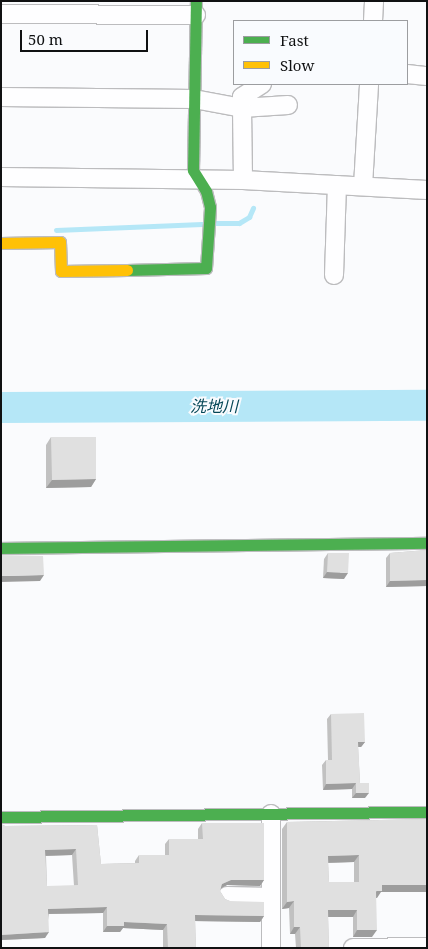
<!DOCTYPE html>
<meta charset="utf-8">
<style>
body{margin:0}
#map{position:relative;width:428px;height:949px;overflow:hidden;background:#fafbfd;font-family:"Noto Serif","Noto Sans JP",serif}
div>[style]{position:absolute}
.stream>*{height:5px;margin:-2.5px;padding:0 2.5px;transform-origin:2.5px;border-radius:2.5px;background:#b5e7f7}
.river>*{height:31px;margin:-15.5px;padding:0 15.5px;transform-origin:15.5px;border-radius:15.5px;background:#b5e7f7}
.roads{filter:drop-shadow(1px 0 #bcbcbe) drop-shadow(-1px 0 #bcbcbe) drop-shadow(0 1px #bcbcbe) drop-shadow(0 -1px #bcbcbe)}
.street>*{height:18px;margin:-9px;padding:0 9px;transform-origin:9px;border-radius:9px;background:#fefeff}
.fast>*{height:11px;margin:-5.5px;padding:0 5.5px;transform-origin:5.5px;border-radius:5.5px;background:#4caf50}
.slow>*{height:11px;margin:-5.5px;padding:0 5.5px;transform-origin:5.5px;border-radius:5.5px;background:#ffc107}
.wall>*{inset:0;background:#c1c1c1}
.shaded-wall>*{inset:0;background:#9d9d9d}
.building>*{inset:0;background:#e0e0e0}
span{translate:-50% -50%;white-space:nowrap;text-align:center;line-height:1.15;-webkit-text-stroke:4px #f9fbfe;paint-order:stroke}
.water-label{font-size:16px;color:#044656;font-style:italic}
.frame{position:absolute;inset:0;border:2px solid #101112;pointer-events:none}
.legend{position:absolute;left:233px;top:20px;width:175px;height:65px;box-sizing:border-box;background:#f9fbfe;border:1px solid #9c9da0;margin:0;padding:6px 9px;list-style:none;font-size:15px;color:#101112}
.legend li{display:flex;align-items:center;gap:10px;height:25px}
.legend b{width:25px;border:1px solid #9c9da0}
.scale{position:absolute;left:20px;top:30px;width:128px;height:22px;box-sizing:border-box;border:2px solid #101112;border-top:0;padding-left:6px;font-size:15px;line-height:18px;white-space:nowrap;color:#101112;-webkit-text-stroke:4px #f9fbfe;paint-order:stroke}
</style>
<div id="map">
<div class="stream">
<div style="left:216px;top:223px;width:23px"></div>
<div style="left:239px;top:223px;width:12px;rotate:-31deg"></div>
<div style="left:249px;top:217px;width:10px;rotate:-66deg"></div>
<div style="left:56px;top:230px;width:146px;rotate:-2.4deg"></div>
</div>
<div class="river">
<div style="left:1px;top:407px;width:426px;rotate:-0.3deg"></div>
</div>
<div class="roads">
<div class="street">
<div style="left:1px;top:14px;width:195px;rotate:0.3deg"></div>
<div style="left:373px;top:21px;width:20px;rotate:-87deg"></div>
<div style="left:407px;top:74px;width:20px;rotate:6deg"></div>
<div style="left:262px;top:84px;width:24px;rotate:147deg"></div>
<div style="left:242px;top:97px;width:11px;rotate:90deg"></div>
<div style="left:242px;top:108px;width:46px;rotate:-3.7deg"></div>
<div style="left:1px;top:97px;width:193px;rotate:0.6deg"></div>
<div style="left:194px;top:99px;width:49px;rotate:10.6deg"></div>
<div style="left:242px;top:108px;width:72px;rotate:89.2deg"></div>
<div style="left:1px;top:177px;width:242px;rotate:0.7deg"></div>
<div style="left:243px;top:180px;width:184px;rotate:3.1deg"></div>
<div style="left:363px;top:186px;width:102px;rotate:-86.6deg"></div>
<div style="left:334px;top:275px;width:90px;rotate:-88.1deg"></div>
<div style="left:227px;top:896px;width:44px;rotate:1.3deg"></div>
<div style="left:271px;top:948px;width:134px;rotate:-90deg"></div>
<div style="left:353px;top:948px;width:74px;rotate:-0.8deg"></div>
</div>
<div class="fast">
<div style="left:127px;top:270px;width:79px;rotate:-1.5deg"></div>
<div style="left:206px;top:268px;width:61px;rotate:-86.2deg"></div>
<div style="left:210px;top:207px;width:16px;rotate:-104deg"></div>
<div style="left:206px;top:191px;width:25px;rotate:-122deg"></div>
<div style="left:193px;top:170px;width:169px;rotate:-89deg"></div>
<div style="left:1px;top:548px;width:426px;rotate:-0.7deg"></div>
<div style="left:1px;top:817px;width:426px;rotate:-0.7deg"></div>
</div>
<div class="slow">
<div style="left:1px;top:243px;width:59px;rotate:-1deg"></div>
<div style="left:60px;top:242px;width:29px;rotate:88deg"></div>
<div style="left:61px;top:271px;width:66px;rotate:-0.9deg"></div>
</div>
</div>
<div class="wall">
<div style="clip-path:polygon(51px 437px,96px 479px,91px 487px,46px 488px,46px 445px)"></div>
<div style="clip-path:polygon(427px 550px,427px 586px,386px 587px,386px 558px,390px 553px)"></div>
<div style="clip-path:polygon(328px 553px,344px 579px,323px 578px,324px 559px)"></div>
<div style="clip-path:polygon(331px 714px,365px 742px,361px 747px,358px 747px,360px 783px,365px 798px,352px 798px,352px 789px,323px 790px,322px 765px,326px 760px,328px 760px,327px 719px)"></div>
<div style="clip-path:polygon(evenodd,427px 819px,376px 898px,372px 937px,353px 937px,353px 917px,328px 917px,329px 948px,296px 948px,295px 934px,290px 934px,289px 908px,282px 909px,282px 829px,287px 822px,427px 819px,354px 862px,354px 882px,329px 882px,328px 863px,354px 862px)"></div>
<div style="clip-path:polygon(evenodd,202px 823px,264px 880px,260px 886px,227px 885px,221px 889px,220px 891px,225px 899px,264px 916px,260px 922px,195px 921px,196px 948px,163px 948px,163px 930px,123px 928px,120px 932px,103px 932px,103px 913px,49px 914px,45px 938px,1px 940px,1px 824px,5px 826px,97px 825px,101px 864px,135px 863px,135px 861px,139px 855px,165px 855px,165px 844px,169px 839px,198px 839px,198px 829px,202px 823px,72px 855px,74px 886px,47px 886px,46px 856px,72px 855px)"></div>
</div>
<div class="shaded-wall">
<div style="clip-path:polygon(96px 479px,91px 487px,46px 488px,52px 480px)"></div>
<div style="clip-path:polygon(327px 572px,348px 573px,344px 579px,323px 578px)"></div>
<div style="clip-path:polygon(44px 575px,40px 581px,1px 582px,1px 576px)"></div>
<div style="clip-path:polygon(427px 580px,427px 586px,386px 587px,390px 581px)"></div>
<div style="clip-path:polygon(358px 742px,365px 742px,361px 747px,354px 747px)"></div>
<div style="clip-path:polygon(356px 783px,352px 789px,323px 790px,326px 784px)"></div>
<div style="clip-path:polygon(356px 793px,369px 793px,365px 798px,352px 798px)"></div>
<div style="clip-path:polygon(76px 849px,72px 855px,41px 856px,45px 850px)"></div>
<div style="clip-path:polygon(359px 855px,354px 862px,323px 863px,328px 856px)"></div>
<div style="clip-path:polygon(231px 880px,264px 880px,260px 886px,227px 885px,218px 890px,222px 884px)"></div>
<div style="clip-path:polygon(382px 885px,427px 885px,427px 892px,381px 892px,377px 898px,371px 898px)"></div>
<div style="clip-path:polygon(294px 901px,289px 908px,282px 909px,287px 902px)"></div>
<div style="clip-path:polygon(107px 907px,103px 913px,44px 914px,48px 909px)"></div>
<div style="clip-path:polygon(328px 910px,357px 910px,353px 917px,323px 917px)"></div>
<div style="clip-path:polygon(195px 915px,264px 916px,260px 922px,191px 921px)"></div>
<div style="clip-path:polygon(124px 922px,167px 924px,163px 930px,123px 928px,120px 932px,103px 932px,107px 926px)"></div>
<div style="clip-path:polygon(294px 927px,300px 927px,295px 934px,290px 934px)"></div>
<div style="clip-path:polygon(357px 930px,377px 930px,372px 937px,353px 937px)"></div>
<div style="clip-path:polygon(49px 932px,45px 938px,1px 940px,1px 935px)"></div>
</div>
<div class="building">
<div style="clip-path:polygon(51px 437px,96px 437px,96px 479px,52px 480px)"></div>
<div style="clip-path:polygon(427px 550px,427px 580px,390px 581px,390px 553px)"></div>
<div style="clip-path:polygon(328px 553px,349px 553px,348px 573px,327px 572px)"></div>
<div style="clip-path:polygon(1px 555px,43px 556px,44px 575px,1px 576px)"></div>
<div style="clip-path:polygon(364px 713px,365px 742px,358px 742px,360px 783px,369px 783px,369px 793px,356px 793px,356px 783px,326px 784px,326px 760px,332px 760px,331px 714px)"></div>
<div style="clip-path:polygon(evenodd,427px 819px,427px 885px,382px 885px,382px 891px,376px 891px,377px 930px,357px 930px,357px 910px,328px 910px,329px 948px,301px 948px,300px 927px,294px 927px,294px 901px,287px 902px,287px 822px,427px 819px,359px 855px,359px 882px,329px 882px,328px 856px,359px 855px)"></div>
<div style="clip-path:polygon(evenodd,202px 823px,264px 823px,264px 880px,231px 880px,222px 884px,220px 891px,225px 899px,230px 901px,264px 902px,264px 916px,195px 915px,196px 948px,168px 948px,167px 924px,124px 922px,124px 926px,107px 926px,107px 907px,48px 909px,49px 932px,1px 935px,1px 824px,5px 826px,97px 825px,101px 864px,139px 863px,139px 855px,169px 855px,169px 839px,203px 839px,202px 823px,76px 849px,78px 885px,47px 886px,45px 850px,76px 849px)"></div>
</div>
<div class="water-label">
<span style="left:214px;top:406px">洗地川</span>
</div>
<div class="frame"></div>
<ul class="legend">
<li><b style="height:6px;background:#4caf50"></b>Fast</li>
<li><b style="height:6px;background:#ffc107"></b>Slow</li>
</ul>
<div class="scale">50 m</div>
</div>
